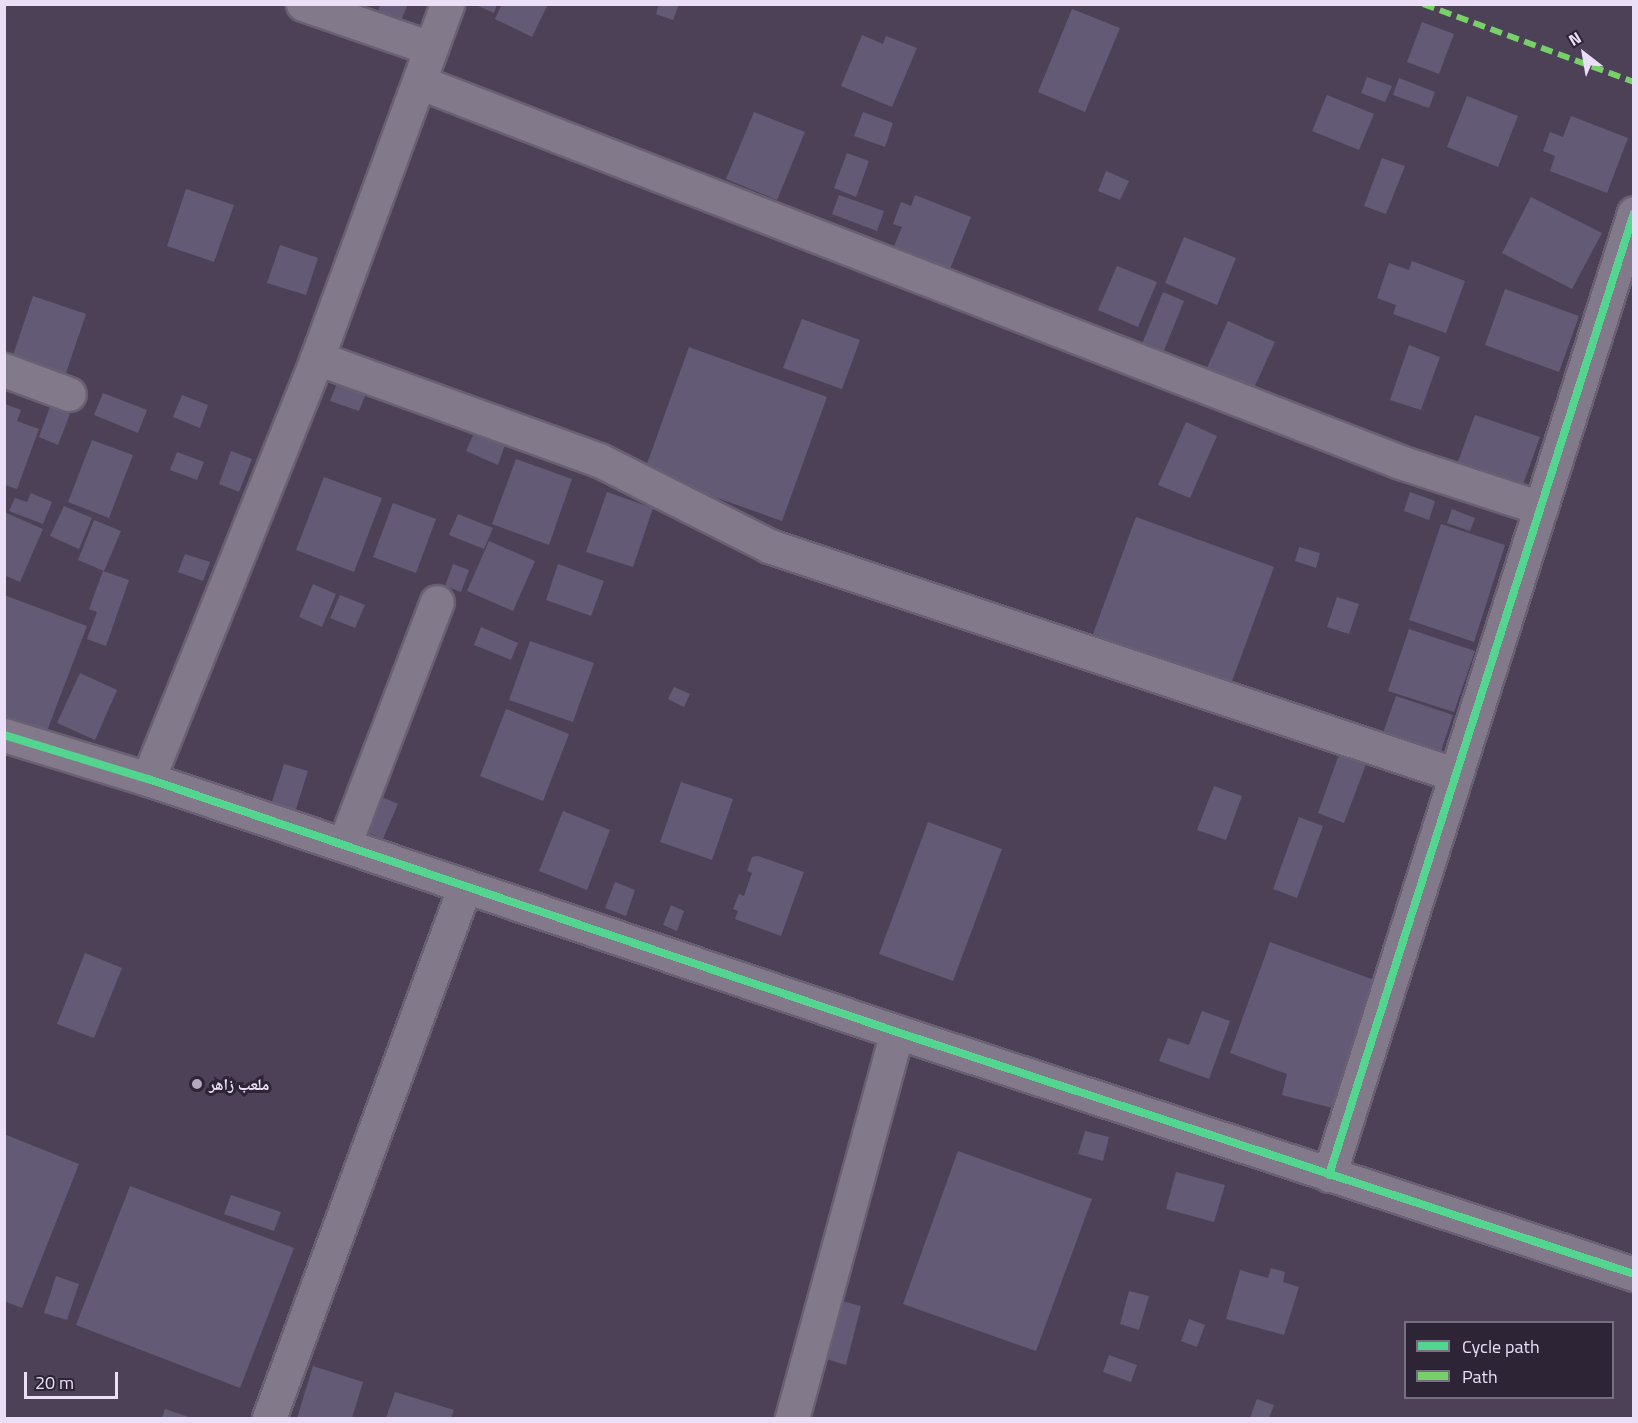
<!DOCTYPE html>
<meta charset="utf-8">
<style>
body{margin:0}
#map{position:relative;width:1638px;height:1423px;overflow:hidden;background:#4c4156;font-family:"Titillium Web","Noto Naskh Arabic",sans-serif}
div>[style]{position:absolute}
.building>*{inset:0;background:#635b76}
.roads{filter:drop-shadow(2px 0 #6a6073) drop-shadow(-2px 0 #6a6073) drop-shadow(0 2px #6a6073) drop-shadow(0 -2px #6a6073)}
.minor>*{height:33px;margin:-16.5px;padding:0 16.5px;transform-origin:16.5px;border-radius:16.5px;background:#827a8a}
.quiet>*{height:6px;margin-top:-3px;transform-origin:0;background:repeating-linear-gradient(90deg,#78d068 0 12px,transparent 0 18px)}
.cycleway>*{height:8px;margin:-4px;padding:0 4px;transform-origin:4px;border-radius:4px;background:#53d58f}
.dots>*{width:16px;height:16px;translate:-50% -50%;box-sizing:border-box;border:3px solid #2d2436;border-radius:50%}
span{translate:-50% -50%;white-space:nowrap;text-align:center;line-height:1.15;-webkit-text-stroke:6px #2d2436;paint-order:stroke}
.poi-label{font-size:16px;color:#eadff7;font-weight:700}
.left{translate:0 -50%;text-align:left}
.frame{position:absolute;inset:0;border:6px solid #eadff7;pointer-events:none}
.legend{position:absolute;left:1404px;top:1321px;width:210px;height:78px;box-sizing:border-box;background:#2d2436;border:2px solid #796f83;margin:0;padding:8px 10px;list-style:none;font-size:18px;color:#eadff7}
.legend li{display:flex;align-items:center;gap:12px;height:30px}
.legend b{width:30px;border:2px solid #796f83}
.north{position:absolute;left:1554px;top:24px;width:60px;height:60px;-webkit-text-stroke:4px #2d2436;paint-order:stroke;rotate:329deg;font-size:16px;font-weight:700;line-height:24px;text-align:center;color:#eadff7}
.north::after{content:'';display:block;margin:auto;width:21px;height:27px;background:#eadff7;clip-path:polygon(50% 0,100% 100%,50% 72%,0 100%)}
.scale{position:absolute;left:24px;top:1372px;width:94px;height:27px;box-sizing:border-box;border:3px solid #eadff7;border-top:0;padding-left:8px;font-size:18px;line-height:21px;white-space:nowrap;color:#eadff7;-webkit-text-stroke:4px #2d2436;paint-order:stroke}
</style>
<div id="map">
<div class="building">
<div style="clip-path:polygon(381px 4px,407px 6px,400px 23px,377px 13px)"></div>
<div style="clip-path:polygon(474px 4px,497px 4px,494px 13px)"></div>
<div style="clip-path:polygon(502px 4px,548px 4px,532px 37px,495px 19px)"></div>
<div style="clip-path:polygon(659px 4px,679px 4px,673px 20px,656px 14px)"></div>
<div style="clip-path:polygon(1072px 9px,1120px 28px,1085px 112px,1038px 92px)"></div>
<div style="clip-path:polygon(1422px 22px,1454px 34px,1439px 74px,1407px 62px)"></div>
<div style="clip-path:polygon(862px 35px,883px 44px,886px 36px,917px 48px,892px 107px,841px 86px)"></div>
<div style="clip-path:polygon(1367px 77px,1392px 86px,1385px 102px,1361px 93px)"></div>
<div style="clip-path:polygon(1399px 78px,1435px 92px,1429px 108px,1393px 95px)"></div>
<div style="clip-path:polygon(1327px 95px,1374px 114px,1359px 150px,1312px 131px)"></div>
<div style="clip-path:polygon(1467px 96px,1518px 116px,1498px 167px,1447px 147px)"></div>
<div style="clip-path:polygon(754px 112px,805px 132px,777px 200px,726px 179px)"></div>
<div style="clip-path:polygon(863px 112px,893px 123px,885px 147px,854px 136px)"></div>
<div style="clip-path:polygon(1571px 116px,1628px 138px,1607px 193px,1550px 171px,1555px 156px,1543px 151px,1550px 132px,1563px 137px)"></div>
<div style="clip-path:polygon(847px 153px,869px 161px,856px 197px,834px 188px)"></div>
<div style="clip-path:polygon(1382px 158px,1405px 166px,1386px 214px,1364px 206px)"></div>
<div style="clip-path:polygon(1106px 171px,1129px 181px,1120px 200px,1098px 191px)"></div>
<div style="clip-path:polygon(186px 189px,234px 205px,214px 262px,167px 246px)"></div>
<div style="clip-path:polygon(839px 195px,884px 211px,877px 231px,832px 214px)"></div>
<div style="clip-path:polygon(915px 195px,971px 217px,950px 269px,894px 246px,902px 227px,893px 224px,901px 202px,911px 206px)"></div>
<div style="clip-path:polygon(1531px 197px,1602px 233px,1572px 289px,1502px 253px)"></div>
<div style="clip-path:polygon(1184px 237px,1236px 258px,1217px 305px,1165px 283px)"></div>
<div style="clip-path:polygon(280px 245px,318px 258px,306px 295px,267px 283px)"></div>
<div style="clip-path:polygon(1412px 261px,1465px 281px,1446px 333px,1393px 314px,1396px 305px,1377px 298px,1389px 263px,1409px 270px)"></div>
<div style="clip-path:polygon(1117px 266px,1157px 282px,1138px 327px,1098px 310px)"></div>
<div style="clip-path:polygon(1505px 289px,1579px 316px,1559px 372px,1485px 345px)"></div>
<div style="clip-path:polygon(1163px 292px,1184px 301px,1163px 353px,1142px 344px)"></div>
<div style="clip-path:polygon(33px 296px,86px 314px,64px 379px,11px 361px)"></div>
<div style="clip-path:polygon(802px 319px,860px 340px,842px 389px,783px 368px)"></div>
<div style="clip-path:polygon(1228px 321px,1275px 342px,1253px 390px,1206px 370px)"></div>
<div style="clip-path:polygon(1409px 345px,1440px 357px,1421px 410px,1390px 400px)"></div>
<div style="clip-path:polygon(689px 347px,827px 397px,782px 521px,644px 472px)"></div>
<div style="clip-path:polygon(338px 381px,367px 391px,359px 411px,330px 401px)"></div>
<div style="clip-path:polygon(103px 393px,147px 410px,138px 433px,94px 415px)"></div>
<div style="clip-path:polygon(182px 395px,208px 405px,200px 428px,173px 417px)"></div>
<div style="clip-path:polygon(5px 404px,21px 410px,17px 421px,39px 429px,17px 489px,5px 485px)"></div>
<div style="clip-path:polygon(50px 407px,70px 414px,58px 445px,39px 437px)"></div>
<div style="clip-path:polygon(1475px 415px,1540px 437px,1521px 490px,1456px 467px)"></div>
<div style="clip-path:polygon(1186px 422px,1217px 436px,1190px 498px,1158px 485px)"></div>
<div style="clip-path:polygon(474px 433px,505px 445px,498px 465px,466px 451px)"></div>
<div style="clip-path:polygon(92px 440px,133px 455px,109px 518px,68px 502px)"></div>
<div style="clip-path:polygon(231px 451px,252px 459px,239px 492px,219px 484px)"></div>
<div style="clip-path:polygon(177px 452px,204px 462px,197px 480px,170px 470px)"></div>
<div style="clip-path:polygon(516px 459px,572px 479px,549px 545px,492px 524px)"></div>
<div style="clip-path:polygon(324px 477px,382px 498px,354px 572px,296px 550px)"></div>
<div style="clip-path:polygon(607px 492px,653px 508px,633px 567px,586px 552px)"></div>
<div style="clip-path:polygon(1410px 492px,1435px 501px,1429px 520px,1404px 511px)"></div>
<div style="clip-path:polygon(31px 493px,52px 502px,43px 524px,9px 511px,15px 498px,27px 502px)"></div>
<div style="clip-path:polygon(393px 503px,436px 519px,416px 573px,373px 557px)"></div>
<div style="clip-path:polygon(64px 506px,92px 518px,79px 549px,50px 536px)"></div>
<div style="clip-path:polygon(1452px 509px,1475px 518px,1470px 531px,1447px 523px)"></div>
<div style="clip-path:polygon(4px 512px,43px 529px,20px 582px,4px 575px)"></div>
<div style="clip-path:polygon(458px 514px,493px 528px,484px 549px,449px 535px)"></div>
<div style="clip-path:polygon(1136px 517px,1274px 567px,1231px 684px,1093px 634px)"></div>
<div style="clip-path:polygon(94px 520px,121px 531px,104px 571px,78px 560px)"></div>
<div style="clip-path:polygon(1441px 524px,1505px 545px,1474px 642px,1409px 620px)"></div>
<div style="clip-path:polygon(489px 541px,535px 561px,513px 611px,467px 591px)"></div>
<div style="clip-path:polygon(1299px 547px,1320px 553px,1316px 568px,1295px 561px)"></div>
<div style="clip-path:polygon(185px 554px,210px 562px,203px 581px,178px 572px)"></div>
<div style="clip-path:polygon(453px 564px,469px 570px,461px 592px,445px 586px)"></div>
<div style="clip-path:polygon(558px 564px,604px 581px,591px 616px,546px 600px)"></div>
<div style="clip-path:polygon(103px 571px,129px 580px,106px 646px,87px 639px,97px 612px,89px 609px)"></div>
<div style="clip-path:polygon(313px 584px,336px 594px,322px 627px,299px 617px)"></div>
<div style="clip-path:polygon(4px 595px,87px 626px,45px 736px,4px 721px)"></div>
<div style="clip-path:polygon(340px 595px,365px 605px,355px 628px,330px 618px)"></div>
<div style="clip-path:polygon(1337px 597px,1359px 604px,1349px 634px,1327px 627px)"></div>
<div style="clip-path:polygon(481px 627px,518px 643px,511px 660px,474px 645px)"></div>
<div style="clip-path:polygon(1409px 629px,1475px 651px,1454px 712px,1388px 691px)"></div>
<div style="clip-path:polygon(530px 641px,594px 663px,573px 722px,509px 700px)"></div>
<div style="clip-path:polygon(80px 673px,117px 690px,95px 740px,57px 723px)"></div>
<div style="clip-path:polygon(674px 687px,690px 694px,684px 707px,668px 699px)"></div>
<div style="clip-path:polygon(1396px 696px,1453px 715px,1437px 763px,1379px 744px)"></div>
<div style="clip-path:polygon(506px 709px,569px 734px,543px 801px,480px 776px)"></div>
<div style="clip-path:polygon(1341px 749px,1368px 759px,1344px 823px,1318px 813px)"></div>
<div style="clip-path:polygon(284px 764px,308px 771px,295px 812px,271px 805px)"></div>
<div style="clip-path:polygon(681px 782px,733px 799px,712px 860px,660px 842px)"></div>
<div style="clip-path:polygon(1214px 786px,1242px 796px,1226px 840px,1197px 830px)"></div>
<div style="clip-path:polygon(380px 796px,398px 804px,383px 839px,364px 831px)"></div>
<div style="clip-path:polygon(563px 811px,610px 830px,587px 890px,539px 871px)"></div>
<div style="clip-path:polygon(1299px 817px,1323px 826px,1297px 898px,1273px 889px)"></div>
<div style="clip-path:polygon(928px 822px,1002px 849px,953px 981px,879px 954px)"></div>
<div style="clip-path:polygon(758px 856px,804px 872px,781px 936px,735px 919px,738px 911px,733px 909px,739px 894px,744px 896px,752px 873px,747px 871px,752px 857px)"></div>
<div style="clip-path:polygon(615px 882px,635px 890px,626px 916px,605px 908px)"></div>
<div style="clip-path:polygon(671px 905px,684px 911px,677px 931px,663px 925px)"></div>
<div style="clip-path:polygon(1270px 942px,1380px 982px,1336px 1109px,1282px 1095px,1287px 1074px,1230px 1053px)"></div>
<div style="clip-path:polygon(85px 953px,122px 968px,94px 1038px,57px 1024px)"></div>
<div style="clip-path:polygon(1202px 1011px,1230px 1021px,1209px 1079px,1159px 1061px,1168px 1038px,1189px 1045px)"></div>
<div style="clip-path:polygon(1085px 1131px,1109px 1137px,1103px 1161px,1078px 1154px)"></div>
<div style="clip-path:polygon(4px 1134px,79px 1164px,22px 1308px,4px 1301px)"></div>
<div style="clip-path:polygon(958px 1151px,1092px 1199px,1036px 1351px,903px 1304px)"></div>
<div style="clip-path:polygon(1176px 1172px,1225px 1185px,1214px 1222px,1166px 1209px)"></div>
<div style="clip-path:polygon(130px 1186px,294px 1248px,240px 1388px,76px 1325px)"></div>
<div style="clip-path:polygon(231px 1195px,281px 1212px,274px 1231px,224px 1214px)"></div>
<div style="clip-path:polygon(1271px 1268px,1285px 1272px,1283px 1282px,1299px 1287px,1284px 1335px,1226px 1319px,1240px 1270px,1268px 1278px)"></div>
<div style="clip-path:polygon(56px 1276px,79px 1284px,67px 1320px,44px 1313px)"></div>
<div style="clip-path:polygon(1129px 1291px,1149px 1296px,1139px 1330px,1120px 1324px)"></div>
<div style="clip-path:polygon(842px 1301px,861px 1306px,846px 1365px,826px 1359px)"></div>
<div style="clip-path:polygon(1189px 1319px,1205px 1325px,1197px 1347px,1181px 1341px)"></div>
<div style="clip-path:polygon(1109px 1355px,1137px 1365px,1131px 1382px,1103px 1372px)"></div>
<div style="clip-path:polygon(313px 1366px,363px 1382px,352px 1418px,297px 1418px)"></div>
<div style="clip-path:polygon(395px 1392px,454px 1410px,451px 1418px,386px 1418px)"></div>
<div style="clip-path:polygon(1257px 1399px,1274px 1405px,1269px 1418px,1250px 1418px)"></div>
<div style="clip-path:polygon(165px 1409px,192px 1418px,162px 1418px)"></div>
</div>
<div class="roads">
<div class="minor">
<div style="left:303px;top:4px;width:134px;rotate:19.1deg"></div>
<div style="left:419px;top:82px;width:1052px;rotate:21.17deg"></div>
<div style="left:1400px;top:462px;width:148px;rotate:18.1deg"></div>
<div style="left:317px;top:358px;width:300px;rotate:19.9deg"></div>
<div style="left:599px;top:460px;width:191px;rotate:26.8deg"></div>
<div style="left:769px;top:546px;width:724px;rotate:18.43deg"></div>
<div style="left:4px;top:370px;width:69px;rotate:20.3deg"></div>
<div style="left:4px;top:735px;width:151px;rotate:17deg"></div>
<div style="left:148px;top:779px;width:791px;rotate:18.66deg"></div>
<div style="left:897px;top:1032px;width:776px;rotate:18.18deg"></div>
<div style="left:148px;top:779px;width:454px;rotate:-68.1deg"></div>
<div style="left:317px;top:358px;width:377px;rotate:-69.8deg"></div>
<div style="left:344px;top:845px;width:260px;rotate:-69.1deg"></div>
<div style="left:1329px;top:1175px;width:1009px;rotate:-72.41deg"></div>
<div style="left:269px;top:1418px;width:567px;rotate:-69.78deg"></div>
<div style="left:792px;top:1418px;width:400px;rotate:-74.8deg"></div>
</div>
</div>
<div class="quiet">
<div style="left:1423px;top:4px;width:225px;rotate:20.3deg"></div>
</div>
<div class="cycleway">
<div style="left:4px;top:735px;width:151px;rotate:17deg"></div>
<div style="left:148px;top:779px;width:791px;rotate:18.66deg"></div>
<div style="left:897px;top:1032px;width:776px;rotate:18.18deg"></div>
<div style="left:1329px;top:1175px;width:1009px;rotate:-72.41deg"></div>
</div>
<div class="dots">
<div style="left:197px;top:1084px;background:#b3a8bf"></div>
</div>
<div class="poi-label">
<span class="left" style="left:209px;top:1084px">ملعب زاهر</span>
</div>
<div class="frame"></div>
<ul class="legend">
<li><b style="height:8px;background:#53d58f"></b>Cycle path</li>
<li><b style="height:8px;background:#78d068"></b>Path</li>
</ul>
<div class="north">N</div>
<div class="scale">20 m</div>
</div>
